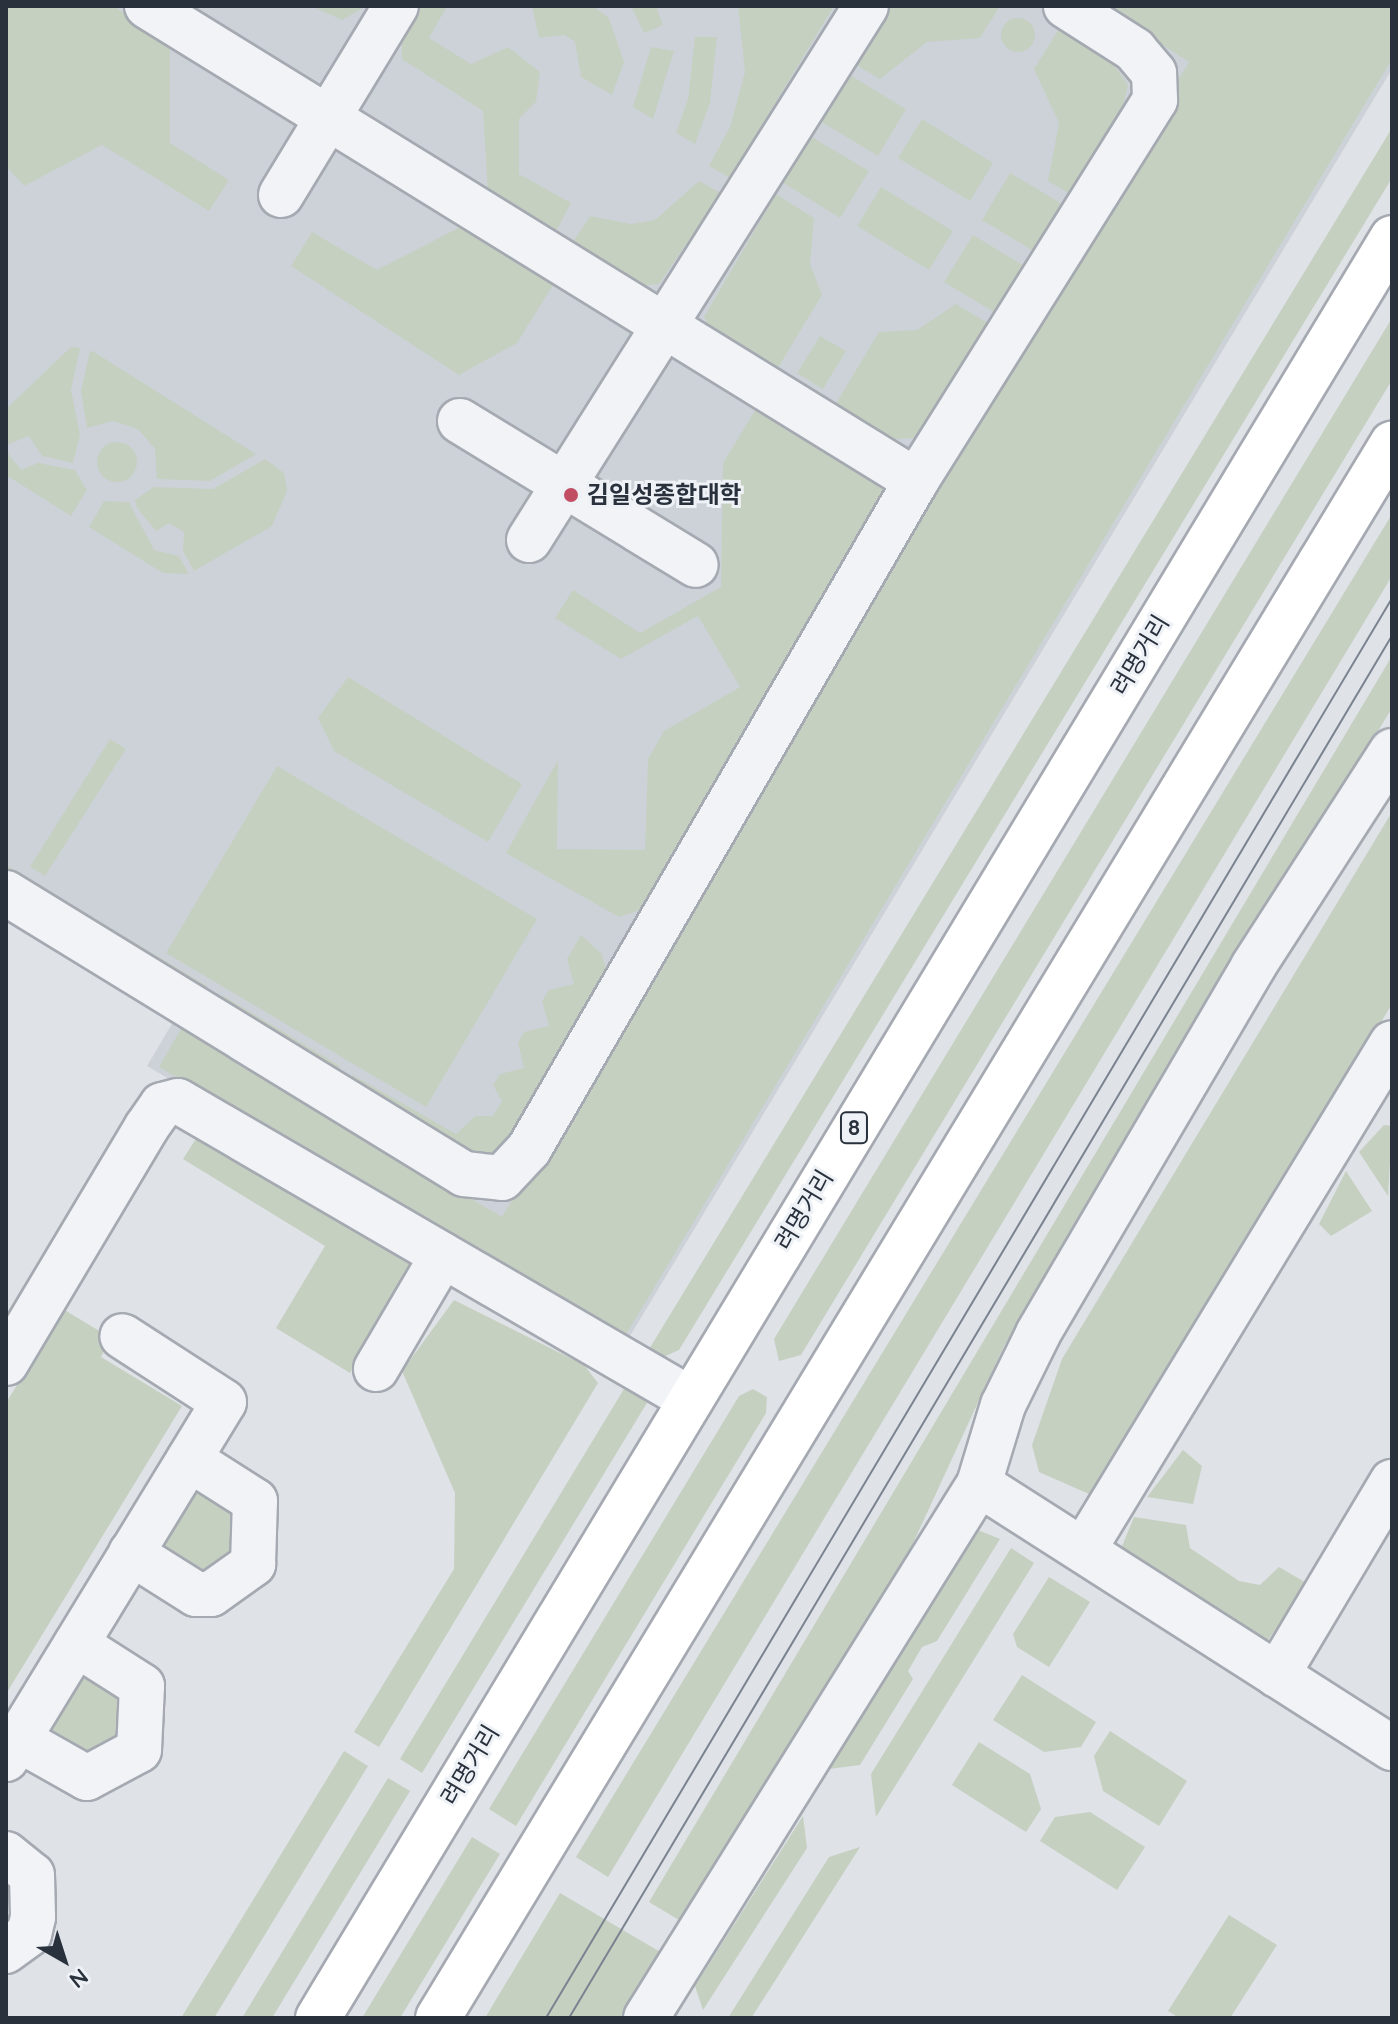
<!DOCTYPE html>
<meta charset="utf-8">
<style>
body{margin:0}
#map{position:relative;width:1398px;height:2024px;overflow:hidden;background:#dfe2e7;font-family:Quicksand,"Noto Sans KR",sans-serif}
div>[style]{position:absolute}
.built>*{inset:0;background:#cdd2d9}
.green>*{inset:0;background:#c5d0c1}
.round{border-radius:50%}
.roads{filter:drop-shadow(2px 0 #a5a9b1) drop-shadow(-2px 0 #a5a9b1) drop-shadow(0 2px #a5a9b1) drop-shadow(0 -2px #a5a9b1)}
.minor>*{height:44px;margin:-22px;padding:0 22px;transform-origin:22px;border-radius:22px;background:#f1f3f6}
.highway>*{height:44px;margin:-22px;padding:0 22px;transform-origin:22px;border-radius:22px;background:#fff}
.tram>*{height:2px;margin:-1px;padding:0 1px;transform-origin:1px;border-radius:1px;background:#7a838f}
.dots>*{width:22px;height:22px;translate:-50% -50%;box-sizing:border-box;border:4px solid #eef1f5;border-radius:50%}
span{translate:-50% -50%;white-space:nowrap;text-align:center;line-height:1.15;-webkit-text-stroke:6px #eef1f5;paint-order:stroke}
.shield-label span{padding:2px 6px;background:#eef1f5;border:2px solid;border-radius:6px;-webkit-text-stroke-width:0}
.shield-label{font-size:22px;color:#29313d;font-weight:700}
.poi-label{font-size:24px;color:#29313d;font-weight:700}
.left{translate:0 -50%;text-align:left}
.street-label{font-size:24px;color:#29313d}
.frame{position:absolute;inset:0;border:8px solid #29313d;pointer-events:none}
.north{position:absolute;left:24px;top:1920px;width:80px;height:80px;-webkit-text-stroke:6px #eef1f5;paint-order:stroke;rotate:141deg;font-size:22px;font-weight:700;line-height:32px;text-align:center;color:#29313d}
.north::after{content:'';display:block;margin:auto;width:28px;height:36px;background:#29313d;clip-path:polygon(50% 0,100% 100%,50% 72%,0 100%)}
</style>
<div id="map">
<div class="built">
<div style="clip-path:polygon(6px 6px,1392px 6px,1392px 69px,624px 1346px,147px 1066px,173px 1022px,6px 922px)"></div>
</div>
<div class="green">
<div style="clip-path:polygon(6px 6px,113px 6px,170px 42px,170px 143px,229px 180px,209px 211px,102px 145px,24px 186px,6px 166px)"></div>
<div style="clip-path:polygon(312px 6px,366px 6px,342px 20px)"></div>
<div style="clip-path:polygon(419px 6px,447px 6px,429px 38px,471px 64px,508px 47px,540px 72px,536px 102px,519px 119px,519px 174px,571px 203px,554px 235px,488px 193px,483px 111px,402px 59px,402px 33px)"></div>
<div style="clip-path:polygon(532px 6px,593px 6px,609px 18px,624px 62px,612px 95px,581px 77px,575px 42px,565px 35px,539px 38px)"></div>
<div style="clip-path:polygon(631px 6px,656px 6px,663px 25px,644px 33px)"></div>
<div style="clip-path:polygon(738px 6px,834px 6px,730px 178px,709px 166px,730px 127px,745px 72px)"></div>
<div style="clip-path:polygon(888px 6px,1000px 6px,980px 38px,927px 42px,880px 79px,853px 63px)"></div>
<div style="clip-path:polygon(1102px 6px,1392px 6px,1392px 59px,624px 1338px,159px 1067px,182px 1027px,502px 1217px,1189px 62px)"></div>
<div class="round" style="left:1001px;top:18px;width:34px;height:34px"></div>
<div style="clip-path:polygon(1060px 27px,1109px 57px,1128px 85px,1120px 119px,1075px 197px,1048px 181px,1059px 123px,1034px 69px)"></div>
<div style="clip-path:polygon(695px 37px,717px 37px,710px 103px,695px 144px,676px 133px,688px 99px)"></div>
<div style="clip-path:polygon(651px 47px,674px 51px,653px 119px,633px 107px)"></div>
<div style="clip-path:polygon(848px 74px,906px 109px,878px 156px,820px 121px)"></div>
<div style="clip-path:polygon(922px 119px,993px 163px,970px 201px,898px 158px)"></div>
<div style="clip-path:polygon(1392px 128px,1392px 178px,679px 1350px,661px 1358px,648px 1351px)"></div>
<div style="clip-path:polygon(810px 136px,869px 171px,840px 218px,782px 182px)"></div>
<div style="clip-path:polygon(1010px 173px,1069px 208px,1040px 255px,982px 220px)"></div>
<div style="clip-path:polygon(699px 181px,721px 193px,659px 284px,637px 286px,571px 245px,590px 216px,631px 224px,655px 220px)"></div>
<div style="clip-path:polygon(881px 187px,953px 231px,929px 270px,857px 226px)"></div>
<div style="clip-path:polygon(776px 194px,814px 218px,810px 264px,822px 295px,776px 371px,710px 329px,704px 317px)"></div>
<div style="clip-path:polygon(466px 224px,558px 277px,517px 343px,459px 375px,291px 266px,312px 232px,377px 270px)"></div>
<div style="clip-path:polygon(973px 235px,1031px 270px,1002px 317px,944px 282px)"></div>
<div style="clip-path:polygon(956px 304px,996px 328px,918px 438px,892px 439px,835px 405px,879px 332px,917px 330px)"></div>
<div style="clip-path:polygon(1392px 318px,1392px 380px,801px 1355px,779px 1361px,774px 1339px)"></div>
<div style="clip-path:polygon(820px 336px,846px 351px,823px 389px,797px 373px)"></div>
<div style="clip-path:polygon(71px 347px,80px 348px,71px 390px,80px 435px,73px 463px,42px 456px,29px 436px,6px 445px,6px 409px)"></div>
<div style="clip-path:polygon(90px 351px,94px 352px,256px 454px,210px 481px,157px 479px,155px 449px,138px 429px,113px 421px,87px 428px,81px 391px)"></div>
<div style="clip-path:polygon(762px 399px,877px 474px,886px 500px,643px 909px,619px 917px,506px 853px,558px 760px,557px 849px,645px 850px,648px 759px,664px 731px,740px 687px,698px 616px,621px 659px,555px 618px,573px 590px,640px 633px,721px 587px,723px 463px)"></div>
<div class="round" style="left:97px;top:442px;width:40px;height:40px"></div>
<div style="clip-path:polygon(6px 451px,21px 470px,38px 463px,75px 470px,87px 490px,71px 516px,6px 475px)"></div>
<div style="clip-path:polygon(265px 459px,284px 473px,287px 491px,272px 526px,194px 571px,183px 551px,184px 532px,169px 523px,156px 531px,137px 508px,135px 500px,154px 487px,213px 489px)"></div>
<div style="clip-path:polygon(104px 501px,129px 502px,154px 550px,179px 556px,189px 574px,163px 573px,89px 527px)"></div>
<div style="clip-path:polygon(1392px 514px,1392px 576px,608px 1877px,576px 1857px)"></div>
<div style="clip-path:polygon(1392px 656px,1392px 708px,1004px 1346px,903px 1565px,684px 1923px,649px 1902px)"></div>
<div style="clip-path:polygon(348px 677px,522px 784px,488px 842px,334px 751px,318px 718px)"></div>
<div style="clip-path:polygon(110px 739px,126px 749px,45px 876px,30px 867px)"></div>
<div style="clip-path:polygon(277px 766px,537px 919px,426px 1107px,166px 953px)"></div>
<div style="clip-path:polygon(1392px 812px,1392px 1004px,1105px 1480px,1089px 1494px,1039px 1472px,1032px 1445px,1062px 1359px)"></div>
<div style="clip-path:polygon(6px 865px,207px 986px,200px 997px,6px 880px)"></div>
<div style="clip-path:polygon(581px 935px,602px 954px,607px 974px,503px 1153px,480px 1159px,348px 1085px,353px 1075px,456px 1134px,475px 1116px,493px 1116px,502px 1101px,493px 1085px,500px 1074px,524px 1068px,518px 1043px,524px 1032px,549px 1026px,542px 1001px,549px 990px,574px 984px,567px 959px)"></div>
<div style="clip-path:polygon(222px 995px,340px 1066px,333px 1077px,215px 1006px)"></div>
<div style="clip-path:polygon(1384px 1125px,1392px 1126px,1388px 1196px,1359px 1152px)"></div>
<div style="clip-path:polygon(201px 1131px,417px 1263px,350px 1373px,276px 1328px,325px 1246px,183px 1159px)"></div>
<div style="clip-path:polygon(1346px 1171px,1372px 1211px,1331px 1236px,1319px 1224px)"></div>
<div style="clip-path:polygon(454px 1300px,584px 1365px,598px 1383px,379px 1747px,354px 1732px,454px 1569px,455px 1493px,402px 1371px)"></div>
<div style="clip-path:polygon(63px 1309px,111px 1338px,101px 1357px,182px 1406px,6px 1694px,6px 1403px)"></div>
<div style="clip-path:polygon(630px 1379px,653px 1393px,422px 1773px,400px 1759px)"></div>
<div style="clip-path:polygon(753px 1389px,767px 1397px,766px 1413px,516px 1826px,489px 1809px,739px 1396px)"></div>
<div style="clip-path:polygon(1183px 1450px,1202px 1466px,1193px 1504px,1147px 1497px)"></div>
<div style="clip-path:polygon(199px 1486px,227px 1493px,245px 1538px,207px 1579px,160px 1551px,160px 1533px)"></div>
<div style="clip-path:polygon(1134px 1517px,1186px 1525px,1190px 1548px,1239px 1581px,1260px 1585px,1279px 1567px,1308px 1584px,1268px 1640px,1250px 1642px,1120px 1551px)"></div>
<div style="clip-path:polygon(978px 1530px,1000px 1539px,937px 1641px,922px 1647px,908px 1671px,913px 1679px,860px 1765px,821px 1770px)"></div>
<div style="clip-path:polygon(1011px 1548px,1034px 1563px,876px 1817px,871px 1774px)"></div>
<div style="clip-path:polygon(1049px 1577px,1090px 1602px,1049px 1667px,1017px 1647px,1013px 1634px)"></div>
<div style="clip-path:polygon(83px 1670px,122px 1686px,128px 1721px,110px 1751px,90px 1762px,44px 1734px)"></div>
<div style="clip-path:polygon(1022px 1675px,1096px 1722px,1081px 1747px,1044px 1752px,993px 1720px)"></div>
<div style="clip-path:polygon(1110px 1731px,1187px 1781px,1159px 1826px,1103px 1791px,1094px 1756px)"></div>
<div style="clip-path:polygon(979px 1742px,1030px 1774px,1041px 1809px,1026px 1832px,952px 1785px)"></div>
<div style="clip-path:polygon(344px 1751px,368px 1766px,214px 2018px,181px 2018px)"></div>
<div style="clip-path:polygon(388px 1778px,410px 1791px,272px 2018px,242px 2018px)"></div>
<div style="clip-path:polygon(1090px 1812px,1145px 1847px,1117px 1890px,1040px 1841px,1055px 1817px)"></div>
<div style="clip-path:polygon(803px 1816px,807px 1848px,703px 2010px,695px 1986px)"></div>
<div style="clip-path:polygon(472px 1837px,500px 1854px,400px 2018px,362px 2018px)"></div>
<div style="clip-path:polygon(860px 1847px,752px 2017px,728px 2018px,829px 1857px)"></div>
<div style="clip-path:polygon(560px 1893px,662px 1953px,623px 2018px,485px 2018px)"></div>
<div style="clip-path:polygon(1229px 1915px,1277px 1945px,1230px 2018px,1179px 2018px,1168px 2011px)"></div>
</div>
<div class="roads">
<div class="minor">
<div style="left:147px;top:6px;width:904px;rotate:31.7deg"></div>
<div style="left:281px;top:195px;width:221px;rotate:-58.7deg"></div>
<div style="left:460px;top:421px;width:276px;rotate:31.4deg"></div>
<div style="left:529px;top:540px;width:631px;rotate:-57.74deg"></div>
<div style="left:1392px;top:751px;width:257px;rotate:122.8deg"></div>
<div style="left:1253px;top:967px;width:425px;rotate:120.4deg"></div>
<div style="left:1038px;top:1334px;width:79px;rotate:116.2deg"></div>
<div style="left:1003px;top:1405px;width:83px;rotate:106.9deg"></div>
<div style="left:979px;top:1484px;width:490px;rotate:32.6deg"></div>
<div style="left:6px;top:893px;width:537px;rotate:31.53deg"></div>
<div style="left:464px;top:1174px;width:38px;rotate:6deg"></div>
<div style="left:502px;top:1178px;width:40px;rotate:-47deg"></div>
<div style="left:529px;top:1149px;width:772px;rotate:-59.91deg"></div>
<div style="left:916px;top:481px;width:450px;rotate:-57.9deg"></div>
<div style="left:1155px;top:100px;width:27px;rotate:-92deg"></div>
<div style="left:1154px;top:73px;width:30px;rotate:-130deg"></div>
<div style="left:1135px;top:50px;width:82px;rotate:-147.5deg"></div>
<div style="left:6px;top:1363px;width:274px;rotate:-59.2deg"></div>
<div style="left:146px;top:1128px;width:28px;rotate:-55deg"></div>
<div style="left:162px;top:1105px;width:16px;rotate:-14deg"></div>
<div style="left:178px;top:1101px;width:592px;rotate:30.2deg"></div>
<div style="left:376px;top:1369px;width:132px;rotate:-59.6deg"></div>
<div style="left:1084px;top:1549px;width:592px;rotate:-58.67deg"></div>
<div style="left:131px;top:1553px;width:77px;rotate:32.2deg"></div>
<div style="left:196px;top:1594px;width:15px"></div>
<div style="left:211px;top:1594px;width:52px;rotate:-35.5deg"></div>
<div style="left:253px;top:1564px;width:63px;rotate:-88.2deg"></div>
<div style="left:255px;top:1501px;width:78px;rotate:-147.5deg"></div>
<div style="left:1277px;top:1675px;width:225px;rotate:-59.2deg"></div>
<div style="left:18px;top:1739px;width:79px;rotate:29.5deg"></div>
<div style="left:87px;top:1778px;width:59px;rotate:-28.3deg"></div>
<div style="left:139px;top:1750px;width:64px;rotate:-87.3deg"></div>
<div style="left:142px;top:1686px;width:78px;rotate:-147.5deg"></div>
<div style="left:6px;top:1759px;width:418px;rotate:-58.6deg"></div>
<div style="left:224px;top:1402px;width:121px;rotate:-147.1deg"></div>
<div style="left:6px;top:1854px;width:33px;rotate:39deg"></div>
<div style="left:32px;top:1875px;width:42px;rotate:88.6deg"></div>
<div style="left:33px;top:1917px;width:17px;rotate:103deg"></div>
<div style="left:29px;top:1934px;width:29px;rotate:144deg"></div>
<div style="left:646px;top:2018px;width:629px;rotate:-58.05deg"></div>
</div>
<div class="highway">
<div style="left:318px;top:2018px;width:2079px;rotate:-58.89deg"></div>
<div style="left:438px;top:2018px;width:1841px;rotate:-58.78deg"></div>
</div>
</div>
<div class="tram">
<div style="left:546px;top:2018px;width:1653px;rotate:-59.21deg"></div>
<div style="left:569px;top:2018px;width:1608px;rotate:-59.23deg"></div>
</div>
<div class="dots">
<div style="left:571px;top:495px;background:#c24e64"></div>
</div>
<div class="shield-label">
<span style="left:854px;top:1128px">8</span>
</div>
<div class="poi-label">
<span class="left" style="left:587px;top:495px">김일성종합대학</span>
</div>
<div class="street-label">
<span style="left:1140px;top:655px;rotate:-59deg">려명거리</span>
<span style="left:804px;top:1210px;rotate:-59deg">려명거리</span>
<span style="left:470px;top:1765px;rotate:-59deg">려명거리</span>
</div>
<div class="frame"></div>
<div class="north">N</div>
</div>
